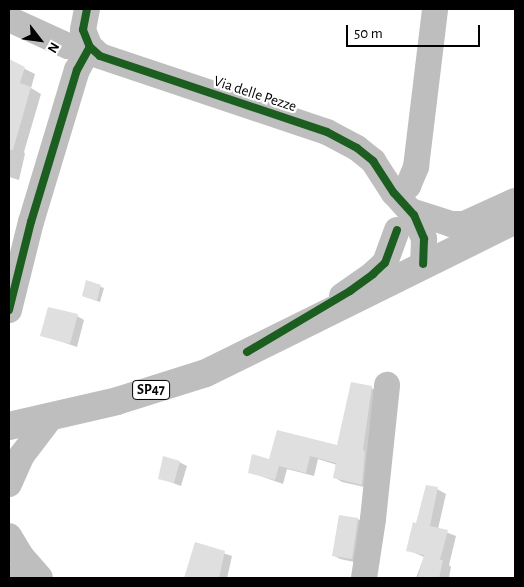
<!DOCTYPE html>
<style>
body{margin:0}
#map{position:relative;width:524px;height:587px;overflow:hidden;background:#fff;font-family:"Alegreya Sans",sans-serif}
div>[style]{position:absolute}
.shadow>*{inset:0;background:#0003}
.building>*{inset:0;background:#dfdfdf}
.minor>*{height:26px;margin:-13px;padding:0 13px;transform-origin:13px;border-radius:13px;background:#bebebe}
.major>*{height:28px;margin:-14px;padding:0 14px;transform-origin:14px;border-radius:14px;background:#bebebe}
.cycleway>*{height:8px;margin:-4px;padding:0 4px;transform-origin:4px;border-radius:4px;background:#1b5e20}
span{translate:-50% -50%;white-space:nowrap;text-align:center;line-height:1.15;-webkit-text-stroke:4.5px #fff;paint-order:stroke}
.shield-label span{padding:1px 4px;background:#fff;border:1px solid;border-radius:4px;-webkit-text-stroke-width:0}
.shield-label{font-size:14px;color:#000;font-weight:700}
.street-label{font-size:15px;color:#000}
.frame{position:absolute;inset:0;border:10px solid #000;pointer-events:none}
.north{position:absolute;left:15px;top:15px;width:50px;height:50px;-webkit-text-stroke:4px #fff;paint-order:stroke;rotate:120deg;font-size:14px;font-weight:700;line-height:20px;text-align:center;color:#000}
.north::after{content:'';display:block;margin:auto;width:18px;height:22px;background:#000;clip-path:polygon(50% 0,100% 100%,50% 72%,0 100%)}
.scale{position:absolute;left:346px;top:25px;width:134px;height:22px;box-sizing:border-box;border:2px solid #000;border-top:0;padding-left:6px;font-size:15px;line-height:18px;white-space:nowrap;color:#000;-webkit-text-stroke:4px #fff;paint-order:stroke}
</style>
<div id="map">
<div class="shadow">
<div style="clip-path:polygon(9px 61px,35px 74px,31px 88px,41px 94px,24px 152px,25px 154px,19px 180px,9px 177px)"></div>
<div style="clip-path:polygon(87px 282px,104px 288px,100px 302px,83px 296px)"></div>
<div style="clip-path:polygon(77px 316px,84px 320px,77px 347px,42px 335px)"></div>
<div style="clip-path:polygon(371px 388px,379px 392px,369px 488px,342px 482px,334px 477px,337px 465px,318px 459px,314px 476px,287px 469px,283px 484px,249px 472px,270px 460px,338px 447px)"></div>
<div style="clip-path:polygon(179px 462px,187px 466px,181px 486px,159px 478px)"></div>
<div style="clip-path:polygon(437px 489px,446px 494px,438px 529px,456px 536px,449px 565px,451px 567px,449px 578px,416px 578px,424px 557px,408px 550px,417px 525px)"></div>
<div style="clip-path:polygon(358px 519px,365px 523px,359px 563px,340px 559px,333px 555px)"></div>
<div style="clip-path:polygon(195px 544px,232px 556px,227px 578px,186px 578px)"></div>
</div>
<div class="building">
<div style="clip-path:polygon(9px 59px,25px 67px,20px 83px,31px 87px,13px 150px,9px 150px)"></div>
<div style="clip-path:polygon(86px 280px,101px 285px,97px 301px,82px 296px)"></div>
<div style="clip-path:polygon(48px 307px,78px 314px,70px 344px,40px 336px)"></div>
<div style="clip-path:polygon(351px 382px,372px 386px,363px 450px,365px 451px,362px 485px,333px 478px,336px 463px,310px 456px,306px 473px,279px 466px,275px 480px,248px 473px,252px 454px,269px 459px,277px 430px,337px 445px)"></div>
<div style="clip-path:polygon(163px 456px,180px 461px,174px 483px,158px 479px)"></div>
<div style="clip-path:polygon(426px 485px,438px 487px,430px 526px,448px 530px,440px 560px,443px 560px,439px 578px,418px 578px,424px 555px,406px 551px,413px 522px,416px 523px)"></div>
<div style="clip-path:polygon(339px 515px,358px 518px,352px 559px,332px 556px)"></div>
<div style="clip-path:polygon(195px 542px,225px 551px,219px 578px,184px 578px)"></div>
</div>
<div class="minor">
<div style="left:87px;top:9px;width:21px;rotate:101deg"></div>
<div style="left:83px;top:30px;width:18px;rotate:68deg"></div>
<div style="left:90px;top:47px;width:13px;rotate:42deg"></div>
<div style="left:100px;top:56px;width:239px;rotate:18.5deg"></div>
<div style="left:327px;top:132px;width:34px;rotate:28deg"></div>
<div style="left:357px;top:148px;width:21px;rotate:39deg"></div>
<div style="left:373px;top:161px;width:38px;rotate:57deg"></div>
<div style="left:394px;top:193px;width:30px;rotate:48deg"></div>
<div style="left:414px;top:215px;width:26px;rotate:67deg"></div>
<div style="left:424px;top:239px;width:25px;rotate:92deg"></div>
<div style="left:9px;top:19px;width:65px;rotate:24.6deg"></div>
<div style="left:68px;top:46px;width:22px;rotate:3deg"></div>
<div style="left:394px;top:193px;width:16px;rotate:-27deg"></div>
<div style="left:408px;top:186px;width:21px;rotate:-67deg"></div>
<div style="left:416px;top:167px;width:159px;rotate:-83.1deg"></div>
<div style="left:411px;top:211px;width:42px;rotate:18deg"></div>
<div style="left:451px;top:224px;width:13px"></div>
<div style="left:464px;top:224px;width:56px;rotate:-24.3deg"></div>
<div style="left:342px;top:296px;width:38px;rotate:-35deg"></div>
<div style="left:373px;top:274px;width:16px;rotate:-43deg"></div>
<div style="left:385px;top:263px;width:35px;rotate:-70deg"></div>
<div style="left:9px;top:310px;width:91px;rotate:-76deg"></div>
<div style="left:31px;top:222px;width:159px;rotate:-73.2deg"></div>
<div style="left:77px;top:70px;width:26px;rotate:-61deg"></div>
<div style="left:9px;top:484px;width:32px;rotate:-66deg"></div>
<div style="left:22px;top:455px;width:48px;rotate:-52.7deg"></div>
<div style="left:9px;top:536px;width:23px;rotate:59deg"></div>
<div style="left:21px;top:556px;width:29px;rotate:49deg"></div>
<div style="left:9px;top:577px;width:5px;rotate:11deg"></div>
<div style="left:364px;top:578px;width:60px;rotate:-81.3deg"></div>
<div style="left:373px;top:519px;width:135px;rotate:-84deg"></div>
</div>
<div class="major">
<div style="left:9px;top:426px;width:111px;rotate:-13deg"></div>
<div style="left:117px;top:401px;width:93px;rotate:-17.5deg"></div>
<div style="left:206px;top:373px;width:345px;rotate:-26.3deg"></div>
</div>
<div class="cycleway">
<div style="left:87px;top:9px;width:21px;rotate:101deg"></div>
<div style="left:83px;top:30px;width:18px;rotate:68deg"></div>
<div style="left:90px;top:47px;width:13px;rotate:42deg"></div>
<div style="left:100px;top:56px;width:239px;rotate:18.5deg"></div>
<div style="left:327px;top:132px;width:34px;rotate:28deg"></div>
<div style="left:357px;top:148px;width:21px;rotate:39deg"></div>
<div style="left:373px;top:161px;width:38px;rotate:57deg"></div>
<div style="left:394px;top:193px;width:30px;rotate:48deg"></div>
<div style="left:414px;top:215px;width:26px;rotate:67deg"></div>
<div style="left:424px;top:239px;width:25px;rotate:92deg"></div>
<div style="left:9px;top:310px;width:91px;rotate:-76deg"></div>
<div style="left:31px;top:222px;width:159px;rotate:-73.2deg"></div>
<div style="left:77px;top:70px;width:26px;rotate:-61deg"></div>
<div style="left:247px;top:352px;width:120px;rotate:-30.6deg"></div>
<div style="left:350px;top:291px;width:29px;rotate:-36deg"></div>
<div style="left:373px;top:274px;width:16px;rotate:-43deg"></div>
<div style="left:385px;top:263px;width:35px;rotate:-70deg"></div>
</div>
<div class="shield-label">
<span style="left:151px;top:390px">SP47</span>
</div>
<div class="street-label">
<span style="left:255px;top:94px;rotate:18deg">Via delle Pezze</span>
</div>
<div class="frame"></div>
<div class="north">N</div>
<div class="scale">50 m</div>
</div>
